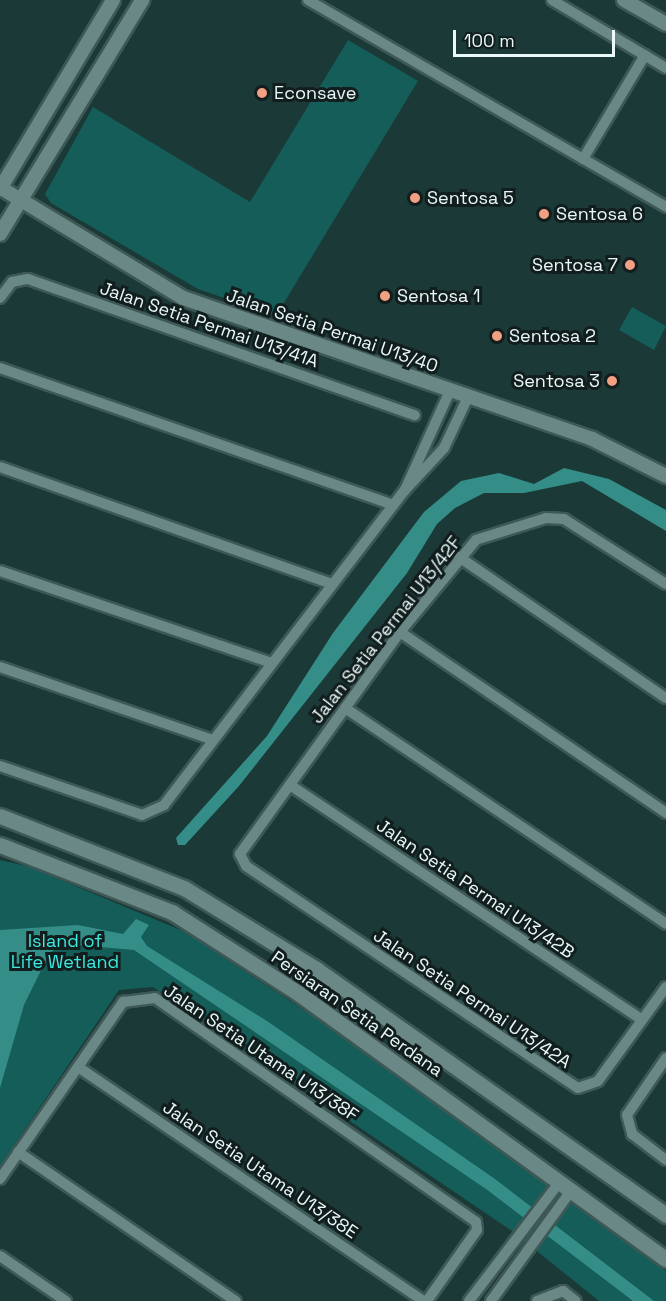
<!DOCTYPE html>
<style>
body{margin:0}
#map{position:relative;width:666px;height:1301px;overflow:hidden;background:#1b3937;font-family:"Space Grotesk",sans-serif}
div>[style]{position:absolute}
.green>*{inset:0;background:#145d59}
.water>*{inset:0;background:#358d88}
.roads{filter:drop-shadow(2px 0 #3e5856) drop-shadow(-2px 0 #3e5856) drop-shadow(0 2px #3e5856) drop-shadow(0 -2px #3e5856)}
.minor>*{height:10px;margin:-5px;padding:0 5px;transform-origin:5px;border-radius:5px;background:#698886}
.tertiary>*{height:14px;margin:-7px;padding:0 7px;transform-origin:7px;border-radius:7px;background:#698886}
.secondary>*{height:15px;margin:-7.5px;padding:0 7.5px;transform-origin:7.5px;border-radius:7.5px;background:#698886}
.dots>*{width:16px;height:16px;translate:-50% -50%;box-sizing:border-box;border:3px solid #111e1d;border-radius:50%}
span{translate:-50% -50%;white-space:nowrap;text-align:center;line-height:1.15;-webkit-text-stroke:6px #111e1d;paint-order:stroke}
.poi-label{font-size:18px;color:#e8f9f7}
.left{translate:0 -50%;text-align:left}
.right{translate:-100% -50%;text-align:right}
.street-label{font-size:18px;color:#e8f9f7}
.park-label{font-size:18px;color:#3ce8df}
.scale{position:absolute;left:453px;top:30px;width:162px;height:27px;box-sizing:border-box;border:3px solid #e8f9f7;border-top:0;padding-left:8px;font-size:18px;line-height:21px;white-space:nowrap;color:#e8f9f7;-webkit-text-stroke:4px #111e1d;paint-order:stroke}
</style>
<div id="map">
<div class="green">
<div style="clip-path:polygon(348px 40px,418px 81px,276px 316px,198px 289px,51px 203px,45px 194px,93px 107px,250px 202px)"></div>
<div style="clip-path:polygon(632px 307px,666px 326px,654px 350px,619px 330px)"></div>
<div style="clip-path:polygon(0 860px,30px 867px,185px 932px,322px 1022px,666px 1271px,666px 1301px,599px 1301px,512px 1231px,153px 987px,119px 990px,0 1166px)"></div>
</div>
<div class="water">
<div style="clip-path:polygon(564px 468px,609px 479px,666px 510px,666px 531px,582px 481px,524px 493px,484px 493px,455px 508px,437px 524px,407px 573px,239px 786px,185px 845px,178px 845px,176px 838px,267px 736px,333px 633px,424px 512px,461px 481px,499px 473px,534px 484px)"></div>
<div style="clip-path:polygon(136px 919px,149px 925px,141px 937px,147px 946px,267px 1021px,495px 1179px,654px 1301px,633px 1301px,486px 1189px,134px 950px,78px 945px,57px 947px,49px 954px,24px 1005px,0 1088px,0 930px,78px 925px,123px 934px)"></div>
</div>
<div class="roads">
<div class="minor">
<div style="left:308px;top:0;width:414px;rotate:30deg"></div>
<div style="left:552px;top:0;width:133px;rotate:30.8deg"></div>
<div style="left:583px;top:159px;width:121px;rotate:-59.2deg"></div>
<div style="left:0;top:298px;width:20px;rotate:-53deg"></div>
<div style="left:12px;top:282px;width:16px;rotate:-11deg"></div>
<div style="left:28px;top:279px;width:410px;rotate:19.4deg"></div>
<div style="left:0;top:368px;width:416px;rotate:19.2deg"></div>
<div style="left:0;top:467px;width:352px;rotate:19.4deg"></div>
<div style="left:405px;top:490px;width:57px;rotate:-47.1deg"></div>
<div style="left:444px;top:448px;width:56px;rotate:-64.8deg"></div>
<div style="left:459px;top:557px;width:250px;rotate:34.3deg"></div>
<div style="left:0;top:571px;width:287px;rotate:18.7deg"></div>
<div style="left:666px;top:584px;width:121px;rotate:-147.5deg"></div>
<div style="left:564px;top:519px;width:18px;rotate:-177deg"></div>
<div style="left:546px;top:518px;width:73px;rotate:162.6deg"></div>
<div style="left:476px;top:540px;width:119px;rotate:129.6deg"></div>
<div style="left:400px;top:632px;width:274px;rotate:125.8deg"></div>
<div style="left:240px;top:854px;width:13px;rotate:63deg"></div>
<div style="left:246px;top:866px;width:399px;rotate:33.8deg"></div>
<div style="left:578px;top:1088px;width:21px;rotate:-19deg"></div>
<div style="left:598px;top:1081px;width:116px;rotate:-54.1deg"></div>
<div style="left:400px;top:632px;width:322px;rotate:34.2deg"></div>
<div style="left:0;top:667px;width:225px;rotate:18.9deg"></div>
<div style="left:345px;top:708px;width:387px;rotate:33.9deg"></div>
<div style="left:0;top:766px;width:150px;rotate:19deg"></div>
<div style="left:142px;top:815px;width:24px;rotate:-24deg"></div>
<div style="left:164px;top:805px;width:397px;rotate:-52.6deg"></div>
<div style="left:405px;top:490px;width:109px;rotate:-65.6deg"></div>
<div style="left:290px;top:785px;width:423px;rotate:33.7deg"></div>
<div style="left:666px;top:1058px;width:69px;rotate:124.4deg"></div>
<div style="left:627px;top:1115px;width:20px;rotate:75deg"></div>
<div style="left:632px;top:1134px;width:43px;rotate:37.4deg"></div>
<div style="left:78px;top:1067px;width:417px;rotate:34.1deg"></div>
<div style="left:18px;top:1152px;width:264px;rotate:34.4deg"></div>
<div style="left:0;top:1179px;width:216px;rotate:-55.2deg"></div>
<div style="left:123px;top:1002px;width:32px;rotate:-7deg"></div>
<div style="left:155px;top:998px;width:391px;rotate:34.9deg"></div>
<div style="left:476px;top:1222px;width:8px;rotate:83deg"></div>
<div style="left:477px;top:1230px;width:87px;rotate:125.2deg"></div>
<div style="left:0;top:1256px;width:80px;rotate:34.3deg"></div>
<div style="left:469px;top:1301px;width:148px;rotate:-52.7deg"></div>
<div style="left:491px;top:1301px;width:136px;rotate:-54deg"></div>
<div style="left:537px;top:1301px;width:28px;rotate:-21deg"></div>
<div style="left:563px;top:1291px;width:16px;rotate:38deg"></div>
</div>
<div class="tertiary">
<div style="left:624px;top:0;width:48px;rotate:29.7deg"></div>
<div style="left:1px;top:188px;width:213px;rotate:31.1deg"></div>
<div style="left:183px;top:298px;width:433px;rotate:19deg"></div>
<div style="left:592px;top:439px;width:83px;rotate:26.6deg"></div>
<div style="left:0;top:189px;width:220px;rotate:-59.1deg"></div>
<div style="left:0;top:234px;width:274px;rotate:-58.7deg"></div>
</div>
<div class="secondary">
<div style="left:0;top:816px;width:198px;rotate:21.4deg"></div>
<div style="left:184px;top:888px;width:155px;rotate:31.5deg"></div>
<div style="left:316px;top:969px;width:428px;rotate:35.1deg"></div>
<div style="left:0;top:845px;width:185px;rotate:21.3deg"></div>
<div style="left:172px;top:912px;width:150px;rotate:32.7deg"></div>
<div style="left:298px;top:993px;width:454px;rotate:35.9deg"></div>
</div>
</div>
<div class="dots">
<div style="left:262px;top:93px;background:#f39f83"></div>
<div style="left:415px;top:198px;background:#f39f83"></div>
<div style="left:544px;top:214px;background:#f39f83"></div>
<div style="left:630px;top:265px;background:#f39f83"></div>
<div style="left:385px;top:296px;background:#f39f83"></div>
<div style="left:497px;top:336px;background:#f39f83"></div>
<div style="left:612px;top:381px;background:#f39f83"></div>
</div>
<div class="poi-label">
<span class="left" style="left:274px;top:93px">Econsave</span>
<span class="left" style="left:427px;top:198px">Sentosa 5</span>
<span class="left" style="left:556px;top:214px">Sentosa 6</span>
<span class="right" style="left:618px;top:265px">Sentosa 7</span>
<span class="left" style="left:397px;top:296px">Sentosa 1</span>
<span class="left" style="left:509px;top:336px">Sentosa 2</span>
<span class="right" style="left:600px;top:381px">Sentosa 3</span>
</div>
<div class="street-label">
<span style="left:209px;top:325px;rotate:19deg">Jalan Setia Permai U13/41A</span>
<span style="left:332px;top:331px;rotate:19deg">Jalan Setia Permai U13/40</span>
<span style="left:386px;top:630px;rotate:-52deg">Jalan Setia Permai U13/42F</span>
<span style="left:475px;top:889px;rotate:34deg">Jalan Setia Permai U13/42B</span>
<span style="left:472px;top:999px;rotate:34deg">Jalan Setia Permai U13/42A</span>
<span style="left:357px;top:1014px;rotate:35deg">Persiaran Setia Perdana</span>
<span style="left:261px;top:1053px;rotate:34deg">Jalan Setia Utama U13/38F</span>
<span style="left:260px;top:1170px;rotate:34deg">Jalan Setia Utama U13/38E</span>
</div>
<div class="park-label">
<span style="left:65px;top:952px">Island of<br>Life Wetland</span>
</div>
<div class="scale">100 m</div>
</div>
